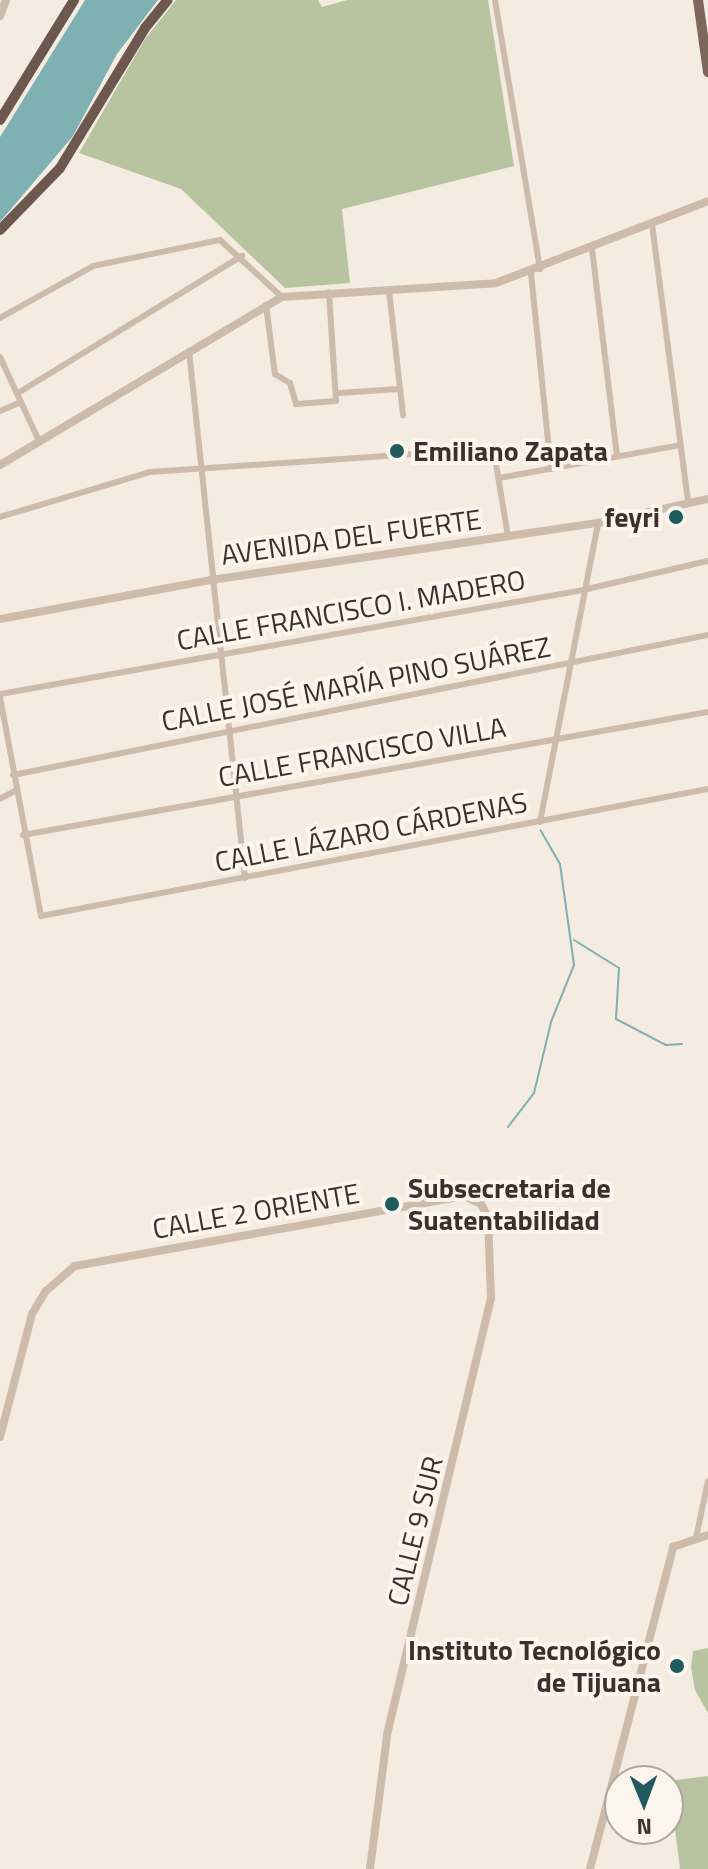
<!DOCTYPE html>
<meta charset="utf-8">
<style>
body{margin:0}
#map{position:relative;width:708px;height:1869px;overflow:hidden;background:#f4ebe1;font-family:"Titillium Web",sans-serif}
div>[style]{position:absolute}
.green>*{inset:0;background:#b8c4a0}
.water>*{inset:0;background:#7fb0b2}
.stream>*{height:2px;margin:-1px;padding:0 1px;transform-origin:1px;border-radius:1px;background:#7fb0b2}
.minor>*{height:6px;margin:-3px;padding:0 3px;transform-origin:3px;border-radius:3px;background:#cdbbac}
.tertiary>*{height:8px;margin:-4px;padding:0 4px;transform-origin:4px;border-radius:4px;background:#cdbbac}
.primary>*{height:10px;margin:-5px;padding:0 5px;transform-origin:5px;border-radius:5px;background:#7d675c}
.trunk>*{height:10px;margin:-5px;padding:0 5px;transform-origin:5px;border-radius:5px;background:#6c584f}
.dots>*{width:22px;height:22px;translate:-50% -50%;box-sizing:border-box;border:4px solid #fbf5ee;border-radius:50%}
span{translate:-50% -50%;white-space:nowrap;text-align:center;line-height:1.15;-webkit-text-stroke:8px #fbf5ee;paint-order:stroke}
.poi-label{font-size:28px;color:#3b302b;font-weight:700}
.left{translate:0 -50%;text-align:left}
.right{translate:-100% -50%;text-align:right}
.street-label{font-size:28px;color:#3b302b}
.north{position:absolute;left:604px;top:1765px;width:80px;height:80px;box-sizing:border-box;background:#fbf5ee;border:2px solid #aea6a0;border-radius:50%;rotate:179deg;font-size:22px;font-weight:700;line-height:32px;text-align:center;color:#3b302b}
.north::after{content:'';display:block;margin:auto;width:28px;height:36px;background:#1f5a5e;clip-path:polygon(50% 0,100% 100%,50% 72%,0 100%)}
</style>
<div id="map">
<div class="green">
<div style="clip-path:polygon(176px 0,318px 0,322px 7px,347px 0,488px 0,514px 166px,342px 209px,350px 283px,285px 288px,181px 189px,79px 153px,145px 39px)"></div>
<div style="clip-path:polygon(708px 1648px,708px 1713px,695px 1690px,691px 1667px,693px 1651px)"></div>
<div style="clip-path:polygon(708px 1776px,708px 1869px,680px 1869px,669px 1781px)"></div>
</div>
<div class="water">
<div style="clip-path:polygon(85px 0,158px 0,117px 54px,73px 136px,0 222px,0 137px)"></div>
</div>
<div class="stream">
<div style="left:574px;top:940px;width:53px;rotate:31.9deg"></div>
<div style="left:619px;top:968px;width:51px;rotate:93.4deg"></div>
<div style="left:616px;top:1019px;width:56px;rotate:27.5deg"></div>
<div style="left:666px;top:1045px;width:16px;rotate:-4deg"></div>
<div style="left:508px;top:1127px;width:43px;rotate:-52.6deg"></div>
<div style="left:534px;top:1093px;width:73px;rotate:-76.5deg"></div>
<div style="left:551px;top:1022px;width:61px;rotate:-68deg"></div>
<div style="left:574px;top:965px;width:102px;rotate:-97.9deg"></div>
<div style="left:560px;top:864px;width:39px;rotate:-120deg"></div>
</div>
<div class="minor">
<div style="left:495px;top:0;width:273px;rotate:80.5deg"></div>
<div style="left:652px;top:224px;width:281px;rotate:82.6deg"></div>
<div style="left:592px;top:249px;width:209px;rotate:83.1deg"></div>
<div style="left:531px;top:273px;width:197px;rotate:84.2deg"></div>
<div style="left:389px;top:290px;width:126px;rotate:83.6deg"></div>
<div style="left:266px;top:305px;width:70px;rotate:82.6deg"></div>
<div style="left:275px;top:374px;width:17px;rotate:31deg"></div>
<div style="left:290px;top:383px;width:22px;rotate:74deg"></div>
<div style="left:296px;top:404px;width:40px;rotate:-4.3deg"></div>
<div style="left:336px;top:401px;width:109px;rotate:-93.7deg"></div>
<div style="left:0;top:318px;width:107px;rotate:-29.2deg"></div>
<div style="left:93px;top:266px;width:130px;rotate:-11.6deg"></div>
<div style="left:220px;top:240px;width:84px;rotate:42.6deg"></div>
<div style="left:189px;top:351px;width:530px;rotate:83.93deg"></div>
<div style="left:0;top:357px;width:93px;rotate:65.1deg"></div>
<div style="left:18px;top:393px;width:263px;rotate:-31.5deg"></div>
<div style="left:339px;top:393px;width:60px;rotate:-3.8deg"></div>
<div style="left:0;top:411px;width:23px;rotate:-23deg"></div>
<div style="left:499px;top:478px;width:184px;rotate:-10.3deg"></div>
<div style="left:0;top:517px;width:157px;rotate:-16.7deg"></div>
<div style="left:150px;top:472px;width:338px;rotate:-3.9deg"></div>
<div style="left:487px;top:449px;width:8px;rotate:23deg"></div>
<div style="left:494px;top:452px;width:86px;rotate:80.6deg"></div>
<div style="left:0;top:694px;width:592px;rotate:-10.11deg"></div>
<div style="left:583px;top:590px;width:128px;rotate:-13.1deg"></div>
<div style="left:0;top:697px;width:223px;rotate:79.4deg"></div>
<div style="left:41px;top:916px;width:679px;rotate:-10.78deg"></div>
<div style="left:13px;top:775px;width:709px;rotate:-11.39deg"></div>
<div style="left:0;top:799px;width:18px;rotate:-29deg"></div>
<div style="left:540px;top:822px;width:305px;rotate:-79deg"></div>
<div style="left:23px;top:835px;width:696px;rotate:-10.18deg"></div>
<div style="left:696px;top:1538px;width:58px;rotate:-78.1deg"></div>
</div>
<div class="tertiary">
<div style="left:0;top:16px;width:17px;rotate:-69deg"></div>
<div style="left:0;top:465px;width:328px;rotate:-30.8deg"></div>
<div style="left:282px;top:297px;width:214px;rotate:-3.7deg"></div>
<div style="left:496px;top:283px;width:227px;rotate:-21.1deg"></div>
<div style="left:0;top:619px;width:215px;rotate:-10.5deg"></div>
<div style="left:211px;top:580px;width:391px;rotate:-8.4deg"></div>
<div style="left:598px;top:523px;width:113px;rotate:-12.3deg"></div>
<div style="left:0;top:1437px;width:127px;rotate:-75.4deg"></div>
<div style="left:32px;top:1314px;width:27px;rotate:-59deg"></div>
<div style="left:46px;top:1291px;width:38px;rotate:-41deg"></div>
<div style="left:75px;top:1266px;width:395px;rotate:-10.2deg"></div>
<div style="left:464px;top:1196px;width:19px;rotate:25deg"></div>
<div style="left:481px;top:1204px;width:15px;rotate:62deg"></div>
<div style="left:488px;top:1217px;width:81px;rotate:87.9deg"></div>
<div style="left:491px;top:1298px;width:450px;rotate:103.4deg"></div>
<div style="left:387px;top:1736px;width:134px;rotate:97.3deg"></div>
<div style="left:590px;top:1869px;width:333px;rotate:-75.5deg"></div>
<div style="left:673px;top:1547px;width:37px;rotate:-19deg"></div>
</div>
<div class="primary">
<div style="left:698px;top:0;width:73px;rotate:82.1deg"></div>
</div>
<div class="trunk">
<div style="left:0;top:120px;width:141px;rotate:-58.3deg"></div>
<div style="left:0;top:230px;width:86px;rotate:-45.9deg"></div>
<div style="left:60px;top:168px;width:164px;rotate:-58.7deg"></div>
<div style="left:145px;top:28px;width:36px;rotate:-51deg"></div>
</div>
<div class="dots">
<div style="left:397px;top:451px;background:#1f5a5e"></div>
<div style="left:676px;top:517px;background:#1f5a5e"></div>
<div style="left:392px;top:1204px;background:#1f5a5e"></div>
<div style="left:677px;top:1666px;background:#1f5a5e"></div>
</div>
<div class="poi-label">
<span class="left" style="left:413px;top:451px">Emiliano Zapata</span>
<span class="right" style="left:660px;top:517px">feyri</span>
<span class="left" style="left:408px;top:1204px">Subsecretaria de<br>Suatentabilidad</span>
<span class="right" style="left:661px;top:1666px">Instituto Tecnológico<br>de Tijuana</span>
</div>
<div class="street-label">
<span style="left:351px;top:537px;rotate:-8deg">AVENIDA DEL FUERTE</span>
<span style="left:351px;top:610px;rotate:-10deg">CALLE FRANCISCO I. MADERO</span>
<span style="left:356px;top:684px;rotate:-11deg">CALLE JOSÉ MARÍA PINO SUÁREZ</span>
<span style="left:362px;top:752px;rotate:-10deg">CALLE FRANCISCO VILLA</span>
<span style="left:371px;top:832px;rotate:-11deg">CALLE LÁZARO CÁRDENAS</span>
<span style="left:256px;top:1211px;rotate:-10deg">CALLE 2 ORIENTE</span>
<span style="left:415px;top:1531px;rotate:-76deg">CALLE 9 SUR</span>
</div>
<div class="north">N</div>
</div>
